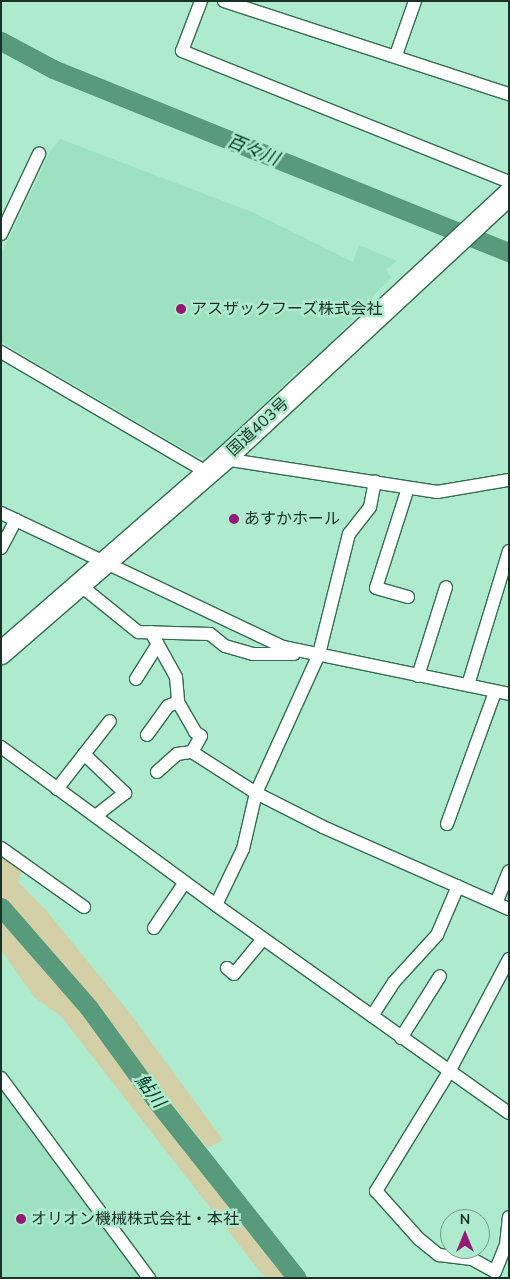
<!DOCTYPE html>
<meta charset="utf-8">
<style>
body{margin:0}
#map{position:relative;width:510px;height:1279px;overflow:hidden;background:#aeeacd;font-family:"Nunito Sans","Noto Sans JP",sans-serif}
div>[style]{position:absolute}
.built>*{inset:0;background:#9ce1c0}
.green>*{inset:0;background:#d3cfa7}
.river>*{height:19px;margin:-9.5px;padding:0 9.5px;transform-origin:9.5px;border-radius:9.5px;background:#589a7c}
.roads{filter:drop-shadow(1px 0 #336c53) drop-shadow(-1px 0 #336c53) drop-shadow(0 1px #336c53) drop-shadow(0 -1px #336c53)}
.street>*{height:12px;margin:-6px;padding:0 6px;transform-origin:6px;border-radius:6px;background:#fff}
.highway>*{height:22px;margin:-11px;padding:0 11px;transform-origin:11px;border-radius:11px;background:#fff}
.dots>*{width:14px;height:14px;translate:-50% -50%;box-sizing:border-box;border:2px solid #aeeacd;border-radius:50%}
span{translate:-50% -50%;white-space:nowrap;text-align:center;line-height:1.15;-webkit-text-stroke:5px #aeeacd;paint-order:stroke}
.poi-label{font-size:16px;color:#193126}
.left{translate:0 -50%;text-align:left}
.street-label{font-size:16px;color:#193126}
.water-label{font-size:18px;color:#003a25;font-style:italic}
.frame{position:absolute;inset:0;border:2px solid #193126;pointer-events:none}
.north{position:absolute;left:440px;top:1209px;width:50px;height:50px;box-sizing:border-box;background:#aeeacd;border:1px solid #72a08a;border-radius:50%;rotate:0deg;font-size:14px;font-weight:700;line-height:20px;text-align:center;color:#193126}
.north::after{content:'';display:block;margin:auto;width:18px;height:22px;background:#951872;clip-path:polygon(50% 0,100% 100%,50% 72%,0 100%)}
</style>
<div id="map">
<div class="built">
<div style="clip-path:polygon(60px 139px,252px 212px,353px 262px,359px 245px,397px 261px,386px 269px,391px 277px,316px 359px,303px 366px,210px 456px,198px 457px,1px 342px,1px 255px,51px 150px)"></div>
<div style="clip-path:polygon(1px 1089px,14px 1102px,141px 1278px,1px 1278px)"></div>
</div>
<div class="green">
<div style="clip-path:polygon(1px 856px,22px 871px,18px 882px,45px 909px,129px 1012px,223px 1140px,207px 1148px,24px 919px,1px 897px)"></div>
<div style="clip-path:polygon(1px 912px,81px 1005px,210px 1177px,291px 1278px,265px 1278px,60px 1015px,35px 998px,1px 950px)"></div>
</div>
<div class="river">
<div style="left:1px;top:41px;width:59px;rotate:28.3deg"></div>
<div style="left:53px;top:69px;width:491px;rotate:21.9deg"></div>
<div style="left:1px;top:907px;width:134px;rotate:48.9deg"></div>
<div style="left:89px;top:1008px;width:112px;rotate:54deg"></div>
<div style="left:155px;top:1099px;width:228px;rotate:51.6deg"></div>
</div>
<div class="roads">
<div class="street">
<div style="left:201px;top:1px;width:53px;rotate:110.8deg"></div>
<div style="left:182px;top:51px;width:352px;rotate:21.8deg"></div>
<div style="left:224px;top:1px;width:300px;rotate:18.1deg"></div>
<div style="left:396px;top:55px;width:57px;rotate:-70.6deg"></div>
<div style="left:1px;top:234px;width:89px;rotate:-64.6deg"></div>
<div style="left:1px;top:352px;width:240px;rotate:30.3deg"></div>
<div style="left:224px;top:459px;width:216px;rotate:8.8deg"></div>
<div style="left:437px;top:492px;width:73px;rotate:-9.5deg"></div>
<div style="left:1px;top:513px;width:312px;rotate:25.4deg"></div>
<div style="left:283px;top:647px;width:231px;rotate:11.7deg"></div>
<div style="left:1px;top:548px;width:32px;rotate:-62deg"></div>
<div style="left:80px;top:585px;width:75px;rotate:39deg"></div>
<div style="left:138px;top:632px;width:72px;rotate:1.6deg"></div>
<div style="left:210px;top:634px;width:19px;rotate:39deg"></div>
<div style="left:225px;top:646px;width:29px;rotate:16deg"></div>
<div style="left:253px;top:654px;width:41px"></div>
<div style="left:408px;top:597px;width:33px;rotate:-164deg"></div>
<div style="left:376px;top:588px;width:105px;rotate:-72.3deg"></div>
<div style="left:151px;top:632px;width:51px;rotate:60.9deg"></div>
<div style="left:176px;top:677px;width:25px;rotate:85deg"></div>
<div style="left:178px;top:702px;width:34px;rotate:60deg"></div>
<div style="left:195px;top:732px;width:7px;rotate:34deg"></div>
<div style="left:201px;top:736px;width:18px;rotate:119deg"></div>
<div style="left:418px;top:676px;width:93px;rotate:-72.5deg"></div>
<div style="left:136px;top:679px;width:41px;rotate:-57.8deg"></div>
<div style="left:468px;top:685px;width:140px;rotate:-73deg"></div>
<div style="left:147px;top:735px;width:36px;rotate:-54deg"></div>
<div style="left:168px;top:706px;width:11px;rotate:-22deg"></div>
<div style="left:1px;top:747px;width:267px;rotate:36.3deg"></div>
<div style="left:216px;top:905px;width:359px;rotate:35.4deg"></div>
<div style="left:84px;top:754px;width:57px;rotate:43.6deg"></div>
<div style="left:125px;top:793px;width:37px;rotate:142deg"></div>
<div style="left:157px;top:772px;width:27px;rotate:-42deg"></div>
<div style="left:177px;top:754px;width:15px;rotate:-8deg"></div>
<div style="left:192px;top:752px;width:76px;rotate:32.6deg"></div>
<div style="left:256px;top:793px;width:75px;rotate:26.9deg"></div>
<div style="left:323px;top:827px;width:203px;rotate:23.8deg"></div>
<div style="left:57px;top:789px;width:86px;rotate:-52.1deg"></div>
<div style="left:447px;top:824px;width:140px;rotate:-70deg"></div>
<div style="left:1px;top:848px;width:102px;rotate:35.4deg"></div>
<div style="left:497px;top:901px;width:32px;rotate:-68deg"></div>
<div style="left:216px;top:905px;width:62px;rotate:-64.3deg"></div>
<div style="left:243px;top:849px;width:57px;rotate:-76.9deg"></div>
<div style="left:256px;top:793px;width:153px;rotate:-65.6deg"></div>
<div style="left:319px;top:654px;width:124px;rotate:-76deg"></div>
<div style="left:349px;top:534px;width:34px;rotate:-52deg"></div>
<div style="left:370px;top:507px;width:26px;rotate:-79deg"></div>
<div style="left:154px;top:928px;width:55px;rotate:-56deg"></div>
<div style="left:509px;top:959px;width:128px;rotate:118deg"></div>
<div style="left:449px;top:1072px;width:140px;rotate:121.5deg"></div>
<div style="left:376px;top:1191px;width:64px;rotate:48.1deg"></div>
<div style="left:419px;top:1239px;width:26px;rotate:39deg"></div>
<div style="left:439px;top:1255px;width:33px;rotate:7deg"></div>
<div style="left:472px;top:1259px;width:26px;rotate:29deg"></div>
<div style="left:495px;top:1272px;width:29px;rotate:-68deg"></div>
<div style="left:506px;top:1245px;width:28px;rotate:-84deg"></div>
<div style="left:227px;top:968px;width:9px;rotate:41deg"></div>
<div style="left:234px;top:974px;width:45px;rotate:-50.4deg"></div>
<div style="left:372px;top:1016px;width:40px;rotate:-57.1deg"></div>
<div style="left:394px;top:982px;width:64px;rotate:-47.5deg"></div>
<div style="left:437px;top:935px;width:53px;rotate:-66.8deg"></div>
<div style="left:401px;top:1038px;width:73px;rotate:-57.8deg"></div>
<div style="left:1px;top:1078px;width:249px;rotate:53.5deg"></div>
</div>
<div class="highway">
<div style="left:1px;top:653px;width:296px;rotate:-41deg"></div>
<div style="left:224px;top:459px;width:389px;rotate:-42.9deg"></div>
</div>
</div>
<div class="dots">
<div style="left:181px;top:309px;background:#951872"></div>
<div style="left:234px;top:519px;background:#951872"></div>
<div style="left:21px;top:1219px;background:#951872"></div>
</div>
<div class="poi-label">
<span class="left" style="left:191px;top:309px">アスザックフーズ株式会社</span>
<span class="left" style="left:244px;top:519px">あすかホール</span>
<span class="left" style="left:31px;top:1219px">オリオン機械株式会社・本社</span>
</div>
<div class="street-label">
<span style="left:258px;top:427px;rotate:-43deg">国道403号</span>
</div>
<div class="water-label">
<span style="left:253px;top:150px;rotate:22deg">百々川</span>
<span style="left:150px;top:1091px;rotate:53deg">鮎川</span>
</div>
<div class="frame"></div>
<div class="north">N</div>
</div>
